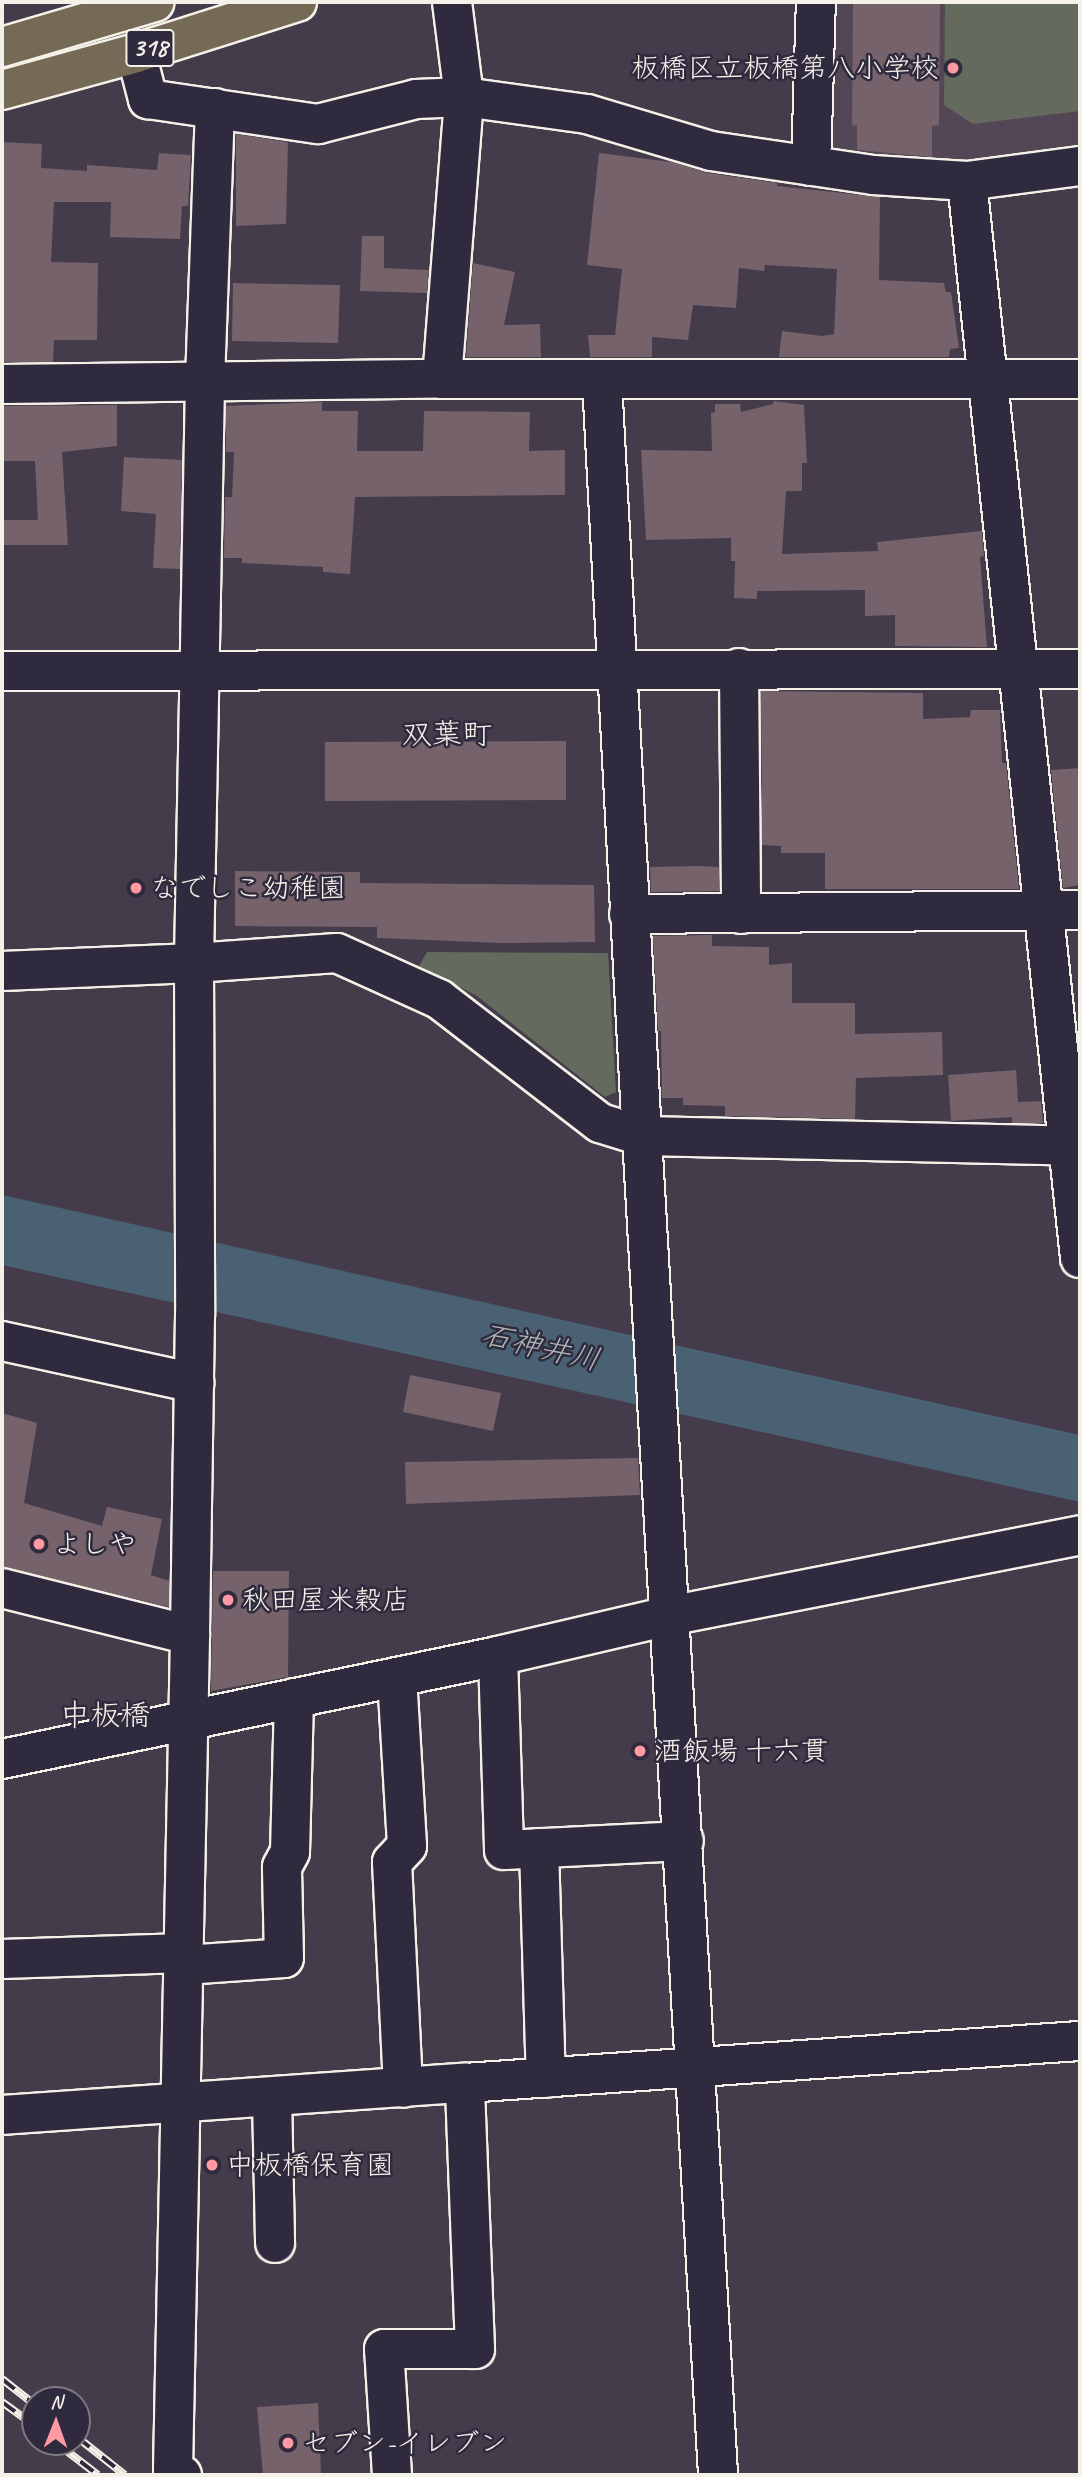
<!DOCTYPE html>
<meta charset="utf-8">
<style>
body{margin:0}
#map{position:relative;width:1082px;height:2477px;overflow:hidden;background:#443b4b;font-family:Caveat,"Klee One",sans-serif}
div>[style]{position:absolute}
.built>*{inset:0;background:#534755}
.green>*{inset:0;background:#646a5d}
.water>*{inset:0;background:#496173}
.building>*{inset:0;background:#76626b}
.roads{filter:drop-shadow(2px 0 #f4f1e8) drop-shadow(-2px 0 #f4f1e8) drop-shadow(0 2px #f4f1e8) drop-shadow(0 -2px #f4f1e8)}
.minor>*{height:38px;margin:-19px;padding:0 19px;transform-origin:19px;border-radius:19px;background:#2f2a3d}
.major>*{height:38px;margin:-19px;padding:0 19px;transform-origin:19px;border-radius:19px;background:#756a55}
.rail>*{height:8px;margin-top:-4px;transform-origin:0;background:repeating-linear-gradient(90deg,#2f2a3d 0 16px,#f4f1e8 0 32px);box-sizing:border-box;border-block:2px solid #f4f1e8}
.dots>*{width:19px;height:19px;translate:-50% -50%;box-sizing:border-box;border:4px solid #2f2a3d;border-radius:50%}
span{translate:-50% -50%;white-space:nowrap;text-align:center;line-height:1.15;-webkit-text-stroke:5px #2f2a3d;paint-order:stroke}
.shield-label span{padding:2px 5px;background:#2f2a3d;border:2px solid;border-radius:5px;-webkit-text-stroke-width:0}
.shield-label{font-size:26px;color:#f4f1e8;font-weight:700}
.poi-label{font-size:28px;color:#f4f1e8}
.right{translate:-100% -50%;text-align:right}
.left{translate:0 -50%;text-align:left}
.neighbourhood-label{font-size:30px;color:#f4f1e8}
.water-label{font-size:30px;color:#b0b7b9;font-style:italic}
.frame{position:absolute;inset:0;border:4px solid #f4f1e8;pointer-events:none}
.north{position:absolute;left:21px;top:2386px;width:70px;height:70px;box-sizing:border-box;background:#2f2a3d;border:2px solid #7e7a81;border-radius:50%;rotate:1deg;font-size:19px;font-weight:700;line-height:28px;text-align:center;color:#f4f1e8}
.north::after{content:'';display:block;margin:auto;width:24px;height:32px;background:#ff9aa2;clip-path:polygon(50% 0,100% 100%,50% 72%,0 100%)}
</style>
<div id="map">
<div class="built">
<div style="clip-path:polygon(827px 2px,1080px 2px,1080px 150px,984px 163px,835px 158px,823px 134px)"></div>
</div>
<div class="green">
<div style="clip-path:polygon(945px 2px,1080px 2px,1080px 111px,973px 124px,944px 105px)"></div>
<div style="clip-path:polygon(427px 952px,608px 953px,616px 1092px,605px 1097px,477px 996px,419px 966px)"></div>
</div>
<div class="water">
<div style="clip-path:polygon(2px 1195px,1080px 1435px,1080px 1502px,2px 1265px)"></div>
</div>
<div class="building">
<div style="clip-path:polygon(853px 2px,940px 2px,939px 125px,932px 126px,932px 157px,857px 150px,857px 125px,852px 126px)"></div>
<div style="clip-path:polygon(236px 134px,288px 142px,286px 224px,236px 226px)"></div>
<div style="clip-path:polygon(2px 142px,42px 144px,41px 168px,87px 171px,87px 165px,157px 170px,159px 153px,191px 155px,188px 206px,182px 206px,180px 239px,110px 237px,111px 202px,54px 202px,51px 262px,98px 263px,97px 340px,54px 340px,53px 362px,2px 362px)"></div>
<div style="clip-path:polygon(599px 153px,672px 162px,708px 173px,777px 183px,777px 186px,880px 197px,879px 280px,944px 283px,946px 292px,951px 292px,959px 348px,950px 349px,949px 357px,779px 357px,782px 331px,822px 336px,834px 334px,837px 269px,765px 265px,764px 271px,739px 268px,736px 308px,693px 305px,688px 340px,652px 337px,652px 357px,590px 357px,588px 335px,615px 335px,622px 269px,587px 265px)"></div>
<div style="clip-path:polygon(362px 236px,384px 236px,384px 268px,429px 270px,427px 293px,360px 291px)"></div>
<div style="clip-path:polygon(473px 263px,515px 272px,504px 325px,540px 324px,541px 357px,466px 357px)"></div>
<div style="clip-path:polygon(233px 283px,340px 285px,338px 343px,232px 341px)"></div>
<div style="clip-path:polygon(774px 401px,804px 405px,807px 463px,802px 463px,802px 491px,786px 491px,782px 554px,878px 551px,877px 542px,982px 531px,984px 556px,980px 557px,987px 647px,895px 646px,895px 615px,865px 616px,865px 590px,757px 591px,757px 599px,734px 598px,735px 561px,731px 561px,731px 538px,646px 540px,641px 450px,712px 451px,711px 413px,715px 412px,715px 404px,740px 404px,741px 412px,773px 404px)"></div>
<div style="clip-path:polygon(322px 402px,322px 411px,358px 411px,357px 451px,423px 451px,424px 411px,530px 412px,529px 451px,565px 450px,565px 495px,355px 497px,350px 574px,323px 572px,323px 567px,242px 563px,242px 558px,224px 558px,225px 497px,232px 497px,234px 452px,226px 452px,226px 406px)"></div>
<div style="clip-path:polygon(117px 405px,117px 446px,62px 452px,68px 545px,2px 545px,2px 520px,38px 520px,35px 461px,2px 461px,2px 406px)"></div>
<div style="clip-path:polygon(124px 457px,182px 460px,180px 569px,153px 568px,156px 514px,121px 511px)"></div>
<div style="clip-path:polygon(761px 691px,923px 693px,923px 719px,970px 717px,971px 710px,1000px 710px,1002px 763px,1006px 763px,1019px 889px,825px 889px,825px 853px,781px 853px,781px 846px,762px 845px)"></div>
<div style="clip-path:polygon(566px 741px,566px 800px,325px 801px,325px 742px)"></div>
<div style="clip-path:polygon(1080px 768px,1080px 885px,1063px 888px,1051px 770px)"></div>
<div style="clip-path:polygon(698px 866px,719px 867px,719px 891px,651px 892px,650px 867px)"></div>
<div style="clip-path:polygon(235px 871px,360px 872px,360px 883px,594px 885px,595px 942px,501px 943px,377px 938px,377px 927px,235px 926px)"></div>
<div style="clip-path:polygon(712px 935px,712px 946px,769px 947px,769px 965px,792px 963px,792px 1003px,855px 1003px,855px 1034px,942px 1032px,943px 1075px,856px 1078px,855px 1119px,725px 1116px,725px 1106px,683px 1105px,683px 1098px,662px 1098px,661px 1031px,658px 1031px,653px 936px)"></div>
<div style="clip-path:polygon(1016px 1070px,1018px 1102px,1041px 1101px,1043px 1123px,1012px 1123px,1012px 1117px,951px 1121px,948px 1075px)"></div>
<div style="clip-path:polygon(410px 1375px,501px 1393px,493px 1431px,403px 1412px)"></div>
<div style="clip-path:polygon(2px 1413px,37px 1423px,24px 1503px,102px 1526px,107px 1507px,162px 1519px,151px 1575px,169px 1581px,169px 1607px,2px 1567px)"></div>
<div style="clip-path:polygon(638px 1458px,640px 1495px,406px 1504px,405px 1462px)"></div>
<div style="clip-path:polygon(213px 1571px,289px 1571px,288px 1677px,211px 1691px)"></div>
<div style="clip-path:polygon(318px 2403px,321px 2475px,263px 2475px,257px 2407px)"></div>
</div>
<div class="roads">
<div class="minor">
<div style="left:136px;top:53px;width:48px;rotate:75.4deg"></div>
<div style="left:148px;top:99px;width:172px;rotate:8.4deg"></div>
<div style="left:318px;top:124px;width:101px;rotate:-14.3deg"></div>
<div style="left:416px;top:99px;width:48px;rotate:-2.4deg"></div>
<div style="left:464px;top:97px;width:124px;rotate:7.9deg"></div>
<div style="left:587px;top:114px;width:129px;rotate:16.6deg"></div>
<div style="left:711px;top:151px;width:164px;rotate:8.4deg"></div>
<div style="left:873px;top:175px;width:94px;rotate:3.7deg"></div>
<div style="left:967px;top:181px;width:114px;rotate:-7.6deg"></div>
<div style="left:215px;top:108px;width:275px;rotate:92.1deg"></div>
<div style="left:205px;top:383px;width:580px;rotate:91.09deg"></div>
<div style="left:194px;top:963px;width:143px;rotate:-4deg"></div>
<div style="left:337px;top:953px;width:112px;rotate:24.3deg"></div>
<div style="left:439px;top:999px;width:203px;rotate:37.6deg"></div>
<div style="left:600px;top:1123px;width:44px;rotate:17.2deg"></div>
<div style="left:642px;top:1136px;width:1341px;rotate:86.75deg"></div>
<div style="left:811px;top:166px;width:164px;rotate:-88.3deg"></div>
<div style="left:967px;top:181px;width:1083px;rotate:84.01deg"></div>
<div style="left:442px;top:379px;width:283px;rotate:-85.5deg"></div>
<div style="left:464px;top:97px;width:96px;rotate:-97.2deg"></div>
<div style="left:602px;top:381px;width:756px;rotate:86.97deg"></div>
<div style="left:642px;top:1136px;width:438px;rotate:1.3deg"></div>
<div style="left:2px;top:384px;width:440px;rotate:-0.7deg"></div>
<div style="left:442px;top:379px;width:638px"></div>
<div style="left:739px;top:668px;width:246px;rotate:89.5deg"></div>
<div style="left:2px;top:671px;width:1078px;rotate:-0.11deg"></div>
<div style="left:629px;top:914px;width:451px;rotate:-0.5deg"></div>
<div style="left:2px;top:971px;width:192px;rotate:-2.4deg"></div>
<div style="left:194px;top:963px;width:352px;rotate:89.8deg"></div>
<div style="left:195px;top:1315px;width:320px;rotate:90.9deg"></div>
<div style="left:190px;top:1635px;width:194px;rotate:-166deg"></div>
<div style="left:2px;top:1341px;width:197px;rotate:12.3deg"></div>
<div style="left:498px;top:1656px;width:194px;rotate:88.2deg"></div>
<div style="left:504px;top:1850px;width:180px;rotate:-2.9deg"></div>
<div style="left:397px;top:1677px;width:169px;rotate:86.6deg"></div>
<div style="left:407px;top:1846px;width:22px;rotate:133deg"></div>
<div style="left:392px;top:1862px;width:226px;rotate:87.2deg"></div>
<div style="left:2px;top:1759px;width:507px;rotate:-11.73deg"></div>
<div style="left:498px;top:1656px;width:176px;rotate:-13.2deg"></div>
<div style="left:669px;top:1616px;width:419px;rotate:-11.1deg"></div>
<div style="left:539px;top:1848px;width:230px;rotate:88.3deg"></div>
<div style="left:2px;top:1959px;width:183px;rotate:-1.9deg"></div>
<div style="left:185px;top:1965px;width:99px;rotate:-4deg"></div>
<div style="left:284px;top:1958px;width:91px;rotate:-91.3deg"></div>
<div style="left:282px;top:1867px;width:17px;rotate:-62deg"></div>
<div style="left:290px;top:1852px;width:154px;rotate:-88.5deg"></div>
<div style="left:272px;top:2097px;width:146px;rotate:88.8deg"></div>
<div style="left:2px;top:2115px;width:464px;rotate:-4deg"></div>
<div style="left:182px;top:2475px;width:10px;rotate:-151deg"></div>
<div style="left:173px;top:2470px;width:835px;rotate:-88.83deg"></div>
<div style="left:392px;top:2475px;width:126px;rotate:-93.6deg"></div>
<div style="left:384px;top:2349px;width:91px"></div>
<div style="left:475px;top:2349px;width:266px;rotate:-92.2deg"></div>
<div style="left:465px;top:2083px;width:616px;rotate:-3.91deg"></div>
</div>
<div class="major">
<div style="left:2px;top:47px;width:159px;rotate:-16.4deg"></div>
<div style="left:2px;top:90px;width:139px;rotate:-15.4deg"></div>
<div style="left:136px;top:53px;width:169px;rotate:-17.6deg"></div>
</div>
</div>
<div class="rail">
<div style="left:2px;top:2379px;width:42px;rotate:38.2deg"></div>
<div style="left:2px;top:2402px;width:41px;rotate:36deg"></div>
<div style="left:77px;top:2437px;width:61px;rotate:38.4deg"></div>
<div style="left:55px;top:2442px;width:54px;rotate:37.5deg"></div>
</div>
<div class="dots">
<div style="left:953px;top:68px;background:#ff9aa2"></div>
<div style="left:136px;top:888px;background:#ff9aa2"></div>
<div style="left:39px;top:1544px;background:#ff9aa2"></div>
<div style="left:228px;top:1600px;background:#ff9aa2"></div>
<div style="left:640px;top:1751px;background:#ff9aa2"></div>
<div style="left:212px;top:2165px;background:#ff9aa2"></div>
<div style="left:288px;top:2443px;background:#ff9aa2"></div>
</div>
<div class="shield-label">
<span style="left:150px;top:48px">318</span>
</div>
<div class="poi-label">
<span class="right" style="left:939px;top:68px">板橋区立板橋第八小学校</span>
<span class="left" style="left:150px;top:888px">なでしこ幼稚園</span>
<span class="left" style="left:53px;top:1544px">よしや</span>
<span class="left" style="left:242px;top:1600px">秋田屋米穀店</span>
<span class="left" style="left:654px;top:1751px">酒飯場 十六貫</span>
<span class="left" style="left:226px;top:2165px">中板橋保育園</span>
<span class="left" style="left:302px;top:2443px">セブン-イレブン</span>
</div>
<div class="neighbourhood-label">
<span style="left:447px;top:734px">双葉町</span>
<span style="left:105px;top:1715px">中板橋</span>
</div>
<div class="water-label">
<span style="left:541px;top:1347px;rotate:13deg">石神井川</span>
</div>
<div class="frame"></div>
<div class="north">N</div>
</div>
